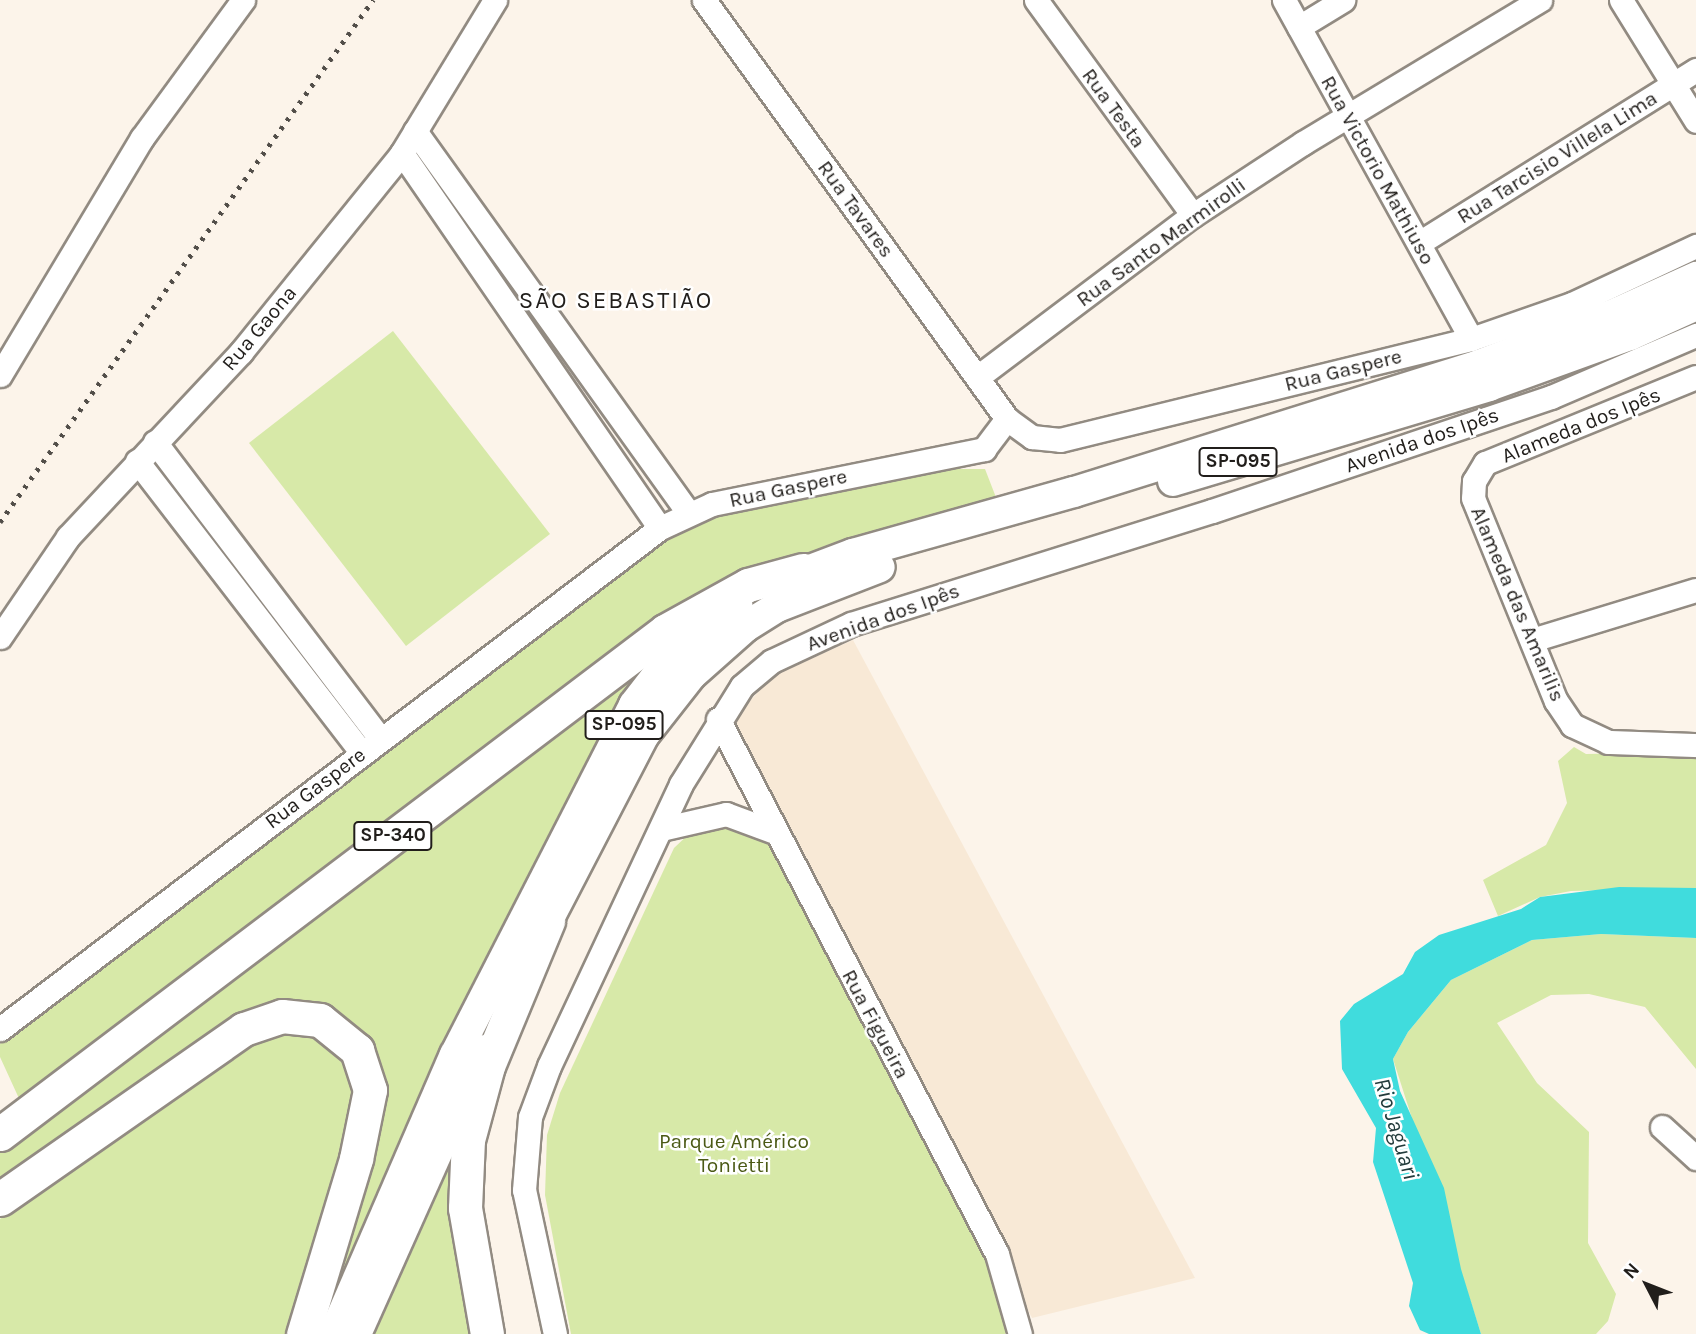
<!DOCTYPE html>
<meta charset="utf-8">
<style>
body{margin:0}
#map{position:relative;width:1696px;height:1334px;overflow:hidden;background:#fcf4ea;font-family:Karla,sans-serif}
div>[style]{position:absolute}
.education>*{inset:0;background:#f8e9d6}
.green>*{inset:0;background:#d7e9a8}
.water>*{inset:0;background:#40dcdd}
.roads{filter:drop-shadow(2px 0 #928b82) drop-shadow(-2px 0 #928b82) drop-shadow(0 2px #928b82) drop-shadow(0 -2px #928b82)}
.minor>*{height:23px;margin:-11.5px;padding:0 11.5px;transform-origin:11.5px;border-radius:11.5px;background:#fff}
.major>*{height:30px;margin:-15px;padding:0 15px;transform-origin:15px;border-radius:15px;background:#fff}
.highway>*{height:33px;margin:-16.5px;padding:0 16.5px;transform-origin:16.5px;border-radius:16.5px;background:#fff}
.rail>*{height:5px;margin-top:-2.5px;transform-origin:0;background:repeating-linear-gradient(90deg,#524e49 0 3.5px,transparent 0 10.5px)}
span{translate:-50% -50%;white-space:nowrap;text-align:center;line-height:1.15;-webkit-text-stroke:5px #fff;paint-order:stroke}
.shield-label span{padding:2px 5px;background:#fff;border:2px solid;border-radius:5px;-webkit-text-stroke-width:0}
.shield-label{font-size:19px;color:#211e1b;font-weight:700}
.street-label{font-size:21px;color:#211e1b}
.park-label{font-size:21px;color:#4b5a15}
.water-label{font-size:23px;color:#233c3c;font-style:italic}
.quarter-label{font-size:24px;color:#211e1b;letter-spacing:2px}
.north{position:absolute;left:1612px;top:1250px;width:70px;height:70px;-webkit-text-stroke:5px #fff;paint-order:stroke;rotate:312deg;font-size:19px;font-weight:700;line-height:28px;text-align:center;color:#211e1b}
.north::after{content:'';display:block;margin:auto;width:24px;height:32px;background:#211e1b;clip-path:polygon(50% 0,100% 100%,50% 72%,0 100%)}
</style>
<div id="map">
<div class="education">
<div style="clip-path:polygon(853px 640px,1195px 1278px,1032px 1318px,726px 727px,773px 676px)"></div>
</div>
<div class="green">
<div style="clip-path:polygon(393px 331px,550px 534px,406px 646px,249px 443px)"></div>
<div style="clip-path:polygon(957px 469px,985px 469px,997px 500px,731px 581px,22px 1105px,0 1057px,0 1044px,652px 545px,711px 518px,749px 507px,919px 472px)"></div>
<div style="clip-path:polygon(647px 664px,593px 752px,435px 1060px,425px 1091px,320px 1334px,381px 1088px,295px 1001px,0 1187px,0 1143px)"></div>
<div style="clip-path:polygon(1574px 747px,1586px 754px,1696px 752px,1696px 888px,1571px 891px,1540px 897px,1498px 916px,1483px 880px,1546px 845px,1567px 803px,1558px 761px)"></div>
<div style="clip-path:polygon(720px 827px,745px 832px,775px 847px,1001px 1269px,1012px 1328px,1005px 1334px,571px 1334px,545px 1195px,547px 1135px,560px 1093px,674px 848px,691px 832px)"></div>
<div style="clip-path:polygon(1601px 934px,1696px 938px,1696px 1069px,1645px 1007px,1589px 994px,1551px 995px,1497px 1023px,1537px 1083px,1589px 1132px,1588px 1243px,1616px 1294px,1608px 1321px,1596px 1334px,1481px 1334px,1393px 1059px,1408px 1032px,1451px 980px,1532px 940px)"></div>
<div style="clip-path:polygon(313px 1029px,352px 1068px,355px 1104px,287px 1334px,0 1334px,0 1219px,260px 1036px)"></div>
<div style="clip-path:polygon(459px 1136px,478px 1334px,372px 1334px)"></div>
</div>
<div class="water">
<div style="clip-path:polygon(1619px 887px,1696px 888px,1696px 938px,1601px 934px,1532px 940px,1451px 980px,1408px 1032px,1393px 1059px,1400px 1091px,1444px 1188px,1461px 1269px,1481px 1334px,1429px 1334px,1420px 1330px,1409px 1306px,1413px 1283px,1373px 1162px,1376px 1128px,1342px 1069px,1340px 1021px,1354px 1004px,1403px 974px,1415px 952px,1439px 935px,1521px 909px,1540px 897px)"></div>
</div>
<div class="roads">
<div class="minor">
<div style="left:704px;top:0;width:517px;rotate:54.13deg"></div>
<div style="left:1007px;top:419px;width:31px;rotate:36deg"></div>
<div style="left:1032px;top:437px;width:28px;rotate:6deg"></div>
<div style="left:1060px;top:440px;width:423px;rotate:-13.8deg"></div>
<div style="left:1471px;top:339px;width:107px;rotate:-19.1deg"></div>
<div style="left:1572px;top:304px;width:137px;rotate:-25.1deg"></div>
<div style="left:1036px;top:0;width:266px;rotate:53.9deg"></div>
<div style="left:1284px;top:0;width:387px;rotate:61.1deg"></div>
<div style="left:1621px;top:0;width:142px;rotate:58.2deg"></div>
<div style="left:1299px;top:27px;width:52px;rotate:-31.5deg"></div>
<div style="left:415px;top:131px;width:471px;rotate:54.4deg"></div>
<div style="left:402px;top:153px;width:455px;rotate:55.5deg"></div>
<div style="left:1419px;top:243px;width:327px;rotate:-32deg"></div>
<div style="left:0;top:375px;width:276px;rotate:-59.1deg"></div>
<div style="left:142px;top:138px;width:171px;rotate:-53.8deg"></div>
<div style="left:979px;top:376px;width:268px;rotate:-37deg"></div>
<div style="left:1193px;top:215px;width:131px;rotate:-33.2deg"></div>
<div style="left:1303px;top:143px;width:277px;rotate:-31.1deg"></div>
<div style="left:1696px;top:377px;width:228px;rotate:157.8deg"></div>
<div style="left:1485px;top:463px;width:21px;rotate:121deg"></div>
<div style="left:1474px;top:481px;width:17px;rotate:93deg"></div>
<div style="left:1473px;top:498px;width:219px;rotate:67.8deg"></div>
<div style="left:1556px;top:701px;width:29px;rotate:56deg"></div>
<div style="left:1572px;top:725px;width:40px;rotate:25deg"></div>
<div style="left:1608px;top:742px;width:88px;rotate:2deg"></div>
<div style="left:155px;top:442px;width:372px;rotate:52.8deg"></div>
<div style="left:137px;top:461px;width:369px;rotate:52.4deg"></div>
<div style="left:0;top:637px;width:121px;rotate:-55.8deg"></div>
<div style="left:68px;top:537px;width:253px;rotate:-46.9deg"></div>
<div style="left:241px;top:352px;width:256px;rotate:-51deg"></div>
<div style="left:402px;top:153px;width:179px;rotate:-58.7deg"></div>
<div style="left:1532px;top:640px;width:171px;rotate:-17deg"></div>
<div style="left:718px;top:719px;width:603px;rotate:62.46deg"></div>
<div style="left:997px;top:1254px;width:83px;rotate:74deg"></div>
<div style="left:661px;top:829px;width:67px;rotate:-13deg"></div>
<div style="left:726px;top:814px;width:54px;rotate:20.4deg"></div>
<div style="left:0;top:1029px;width:829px;rotate:-37.2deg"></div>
<div style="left:660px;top:528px;width:57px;rotate:-24.8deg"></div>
<div style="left:712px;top:504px;width:278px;rotate:-11.4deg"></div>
<div style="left:984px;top:449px;width:38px;rotate:-53deg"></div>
<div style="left:1662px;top:1127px;width:46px;rotate:42.4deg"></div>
<div style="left:555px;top:1334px;width:147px;rotate:-102.1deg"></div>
<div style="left:524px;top:1190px;width:73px;rotate:-85.3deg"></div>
<div style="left:530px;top:1117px;width:54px;rotate:-69.6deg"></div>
<div style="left:549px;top:1066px;width:311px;rotate:-64.9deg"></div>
<div style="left:681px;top:784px;width:115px;rotate:-58.1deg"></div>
<div style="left:742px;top:686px;width:39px;rotate:-40deg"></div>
<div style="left:772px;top:661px;width:87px;rotate:-25.1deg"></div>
<div style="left:851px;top:624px;width:378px;rotate:-17.4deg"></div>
<div style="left:1212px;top:511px;width:358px;rotate:-18.6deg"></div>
<div style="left:1551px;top:397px;width:158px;rotate:-23.2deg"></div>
</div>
<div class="major">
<div style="left:1173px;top:481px;width:330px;rotate:-16.7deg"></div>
<div style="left:1489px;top:386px;width:150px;rotate:-19.9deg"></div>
<div style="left:1630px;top:335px;width:72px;rotate:-24.4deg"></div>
<div style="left:781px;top:581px;width:77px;rotate:-20.6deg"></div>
<div style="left:853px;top:554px;width:230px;rotate:-15.7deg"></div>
<div style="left:1074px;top:492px;width:424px;rotate:-17.4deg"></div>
<div style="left:1479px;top:365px;width:150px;rotate:-20.7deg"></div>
<div style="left:1619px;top:312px;width:85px;rotate:-24.4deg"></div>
<div style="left:536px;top:943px;width:234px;rotate:-62.6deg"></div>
<div style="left:644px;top:735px;width:76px;rotate:-51.9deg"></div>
<div style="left:691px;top:675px;width:72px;rotate:-41.6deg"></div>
<div style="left:745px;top:627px;width:38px;rotate:-32deg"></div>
<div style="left:777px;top:607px;width:110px;rotate:-21.2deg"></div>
<div style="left:334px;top:1334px;width:304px;rotate:-66.6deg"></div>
<div style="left:455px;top:1055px;width:393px;rotate:-62.9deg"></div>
<div style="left:634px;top:705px;width:62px;rotate:-52.2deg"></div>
<div style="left:672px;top:656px;width:83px;rotate:-38.1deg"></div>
<div style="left:356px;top:1334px;width:311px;rotate:-65.9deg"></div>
</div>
<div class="highway">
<div style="left:0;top:1134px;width:834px;rotate:-37.1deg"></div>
<div style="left:665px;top:631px;width:95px;rotate:-29deg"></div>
<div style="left:748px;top:585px;width:57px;rotate:-15.3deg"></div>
<div style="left:0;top:1199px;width:297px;rotate:-34.9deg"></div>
<div style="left:244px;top:1029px;width:40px;rotate:-18.9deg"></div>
<div style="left:282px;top:1016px;width:38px;rotate:6deg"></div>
<div style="left:320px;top:1020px;width:48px;rotate:39deg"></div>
<div style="left:357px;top:1050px;width:42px;rotate:72deg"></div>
<div style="left:370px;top:1090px;width:70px;rotate:101.5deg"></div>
<div style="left:356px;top:1159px;width:183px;rotate:106.8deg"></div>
<div style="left:487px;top:1334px;width:128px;rotate:-99.9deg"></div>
<div style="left:465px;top:1208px;width:68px;rotate:-87.5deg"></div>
<div style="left:468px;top:1140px;width:77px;rotate:-74.9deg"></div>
<div style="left:488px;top:1066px;width:157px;rotate:-67.5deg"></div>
</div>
</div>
<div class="rail">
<div style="left:0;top:522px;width:642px;rotate:-54.45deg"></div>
</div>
<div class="shield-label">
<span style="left:1238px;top:462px">SP-095</span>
<span style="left:624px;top:725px">SP-095</span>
<span style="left:393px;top:836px">SP-340</span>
</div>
<div class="street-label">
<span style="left:1114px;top:108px;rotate:54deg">Rua Testa</span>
<span style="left:1557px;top:157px;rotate:-32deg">Rua Tarcisio Villela Lima</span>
<span style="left:1378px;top:170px;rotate:61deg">Rua Victorio Mathiuso</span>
<span style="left:856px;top:209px;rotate:54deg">Rua Tavares</span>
<span style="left:1161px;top:242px;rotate:-36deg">Rua Santo Marmirolli</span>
<span style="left:259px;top:328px;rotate:-50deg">Rua Gaona</span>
<span style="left:1343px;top:370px;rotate:-14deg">Rua Gaspere</span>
<span style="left:1581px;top:425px;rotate:-22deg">Alameda dos Ipês</span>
<span style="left:1422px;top:440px;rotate:-19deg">Avenida dos Ipês</span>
<span style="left:788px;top:488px;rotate:-12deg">Rua Gaspere</span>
<span style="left:1518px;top:604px;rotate:67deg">Alameda das Amarilis</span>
<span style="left:883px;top:617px;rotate:-20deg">Avenida dos Ipês</span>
<span style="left:315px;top:788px;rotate:-37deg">Rua Gaspere</span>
<span style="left:876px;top:1024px;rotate:62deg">Rua Figueira</span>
</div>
<div class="park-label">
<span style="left:734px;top:1153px">Parque Américo<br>Tonietti</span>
</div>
<div class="water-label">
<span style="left:1396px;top:1129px;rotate:73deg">Rio Jaguari</span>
</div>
<div class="quarter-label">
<span style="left:616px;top:301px">SÃO SEBASTIÃO</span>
</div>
<div class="north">N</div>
</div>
